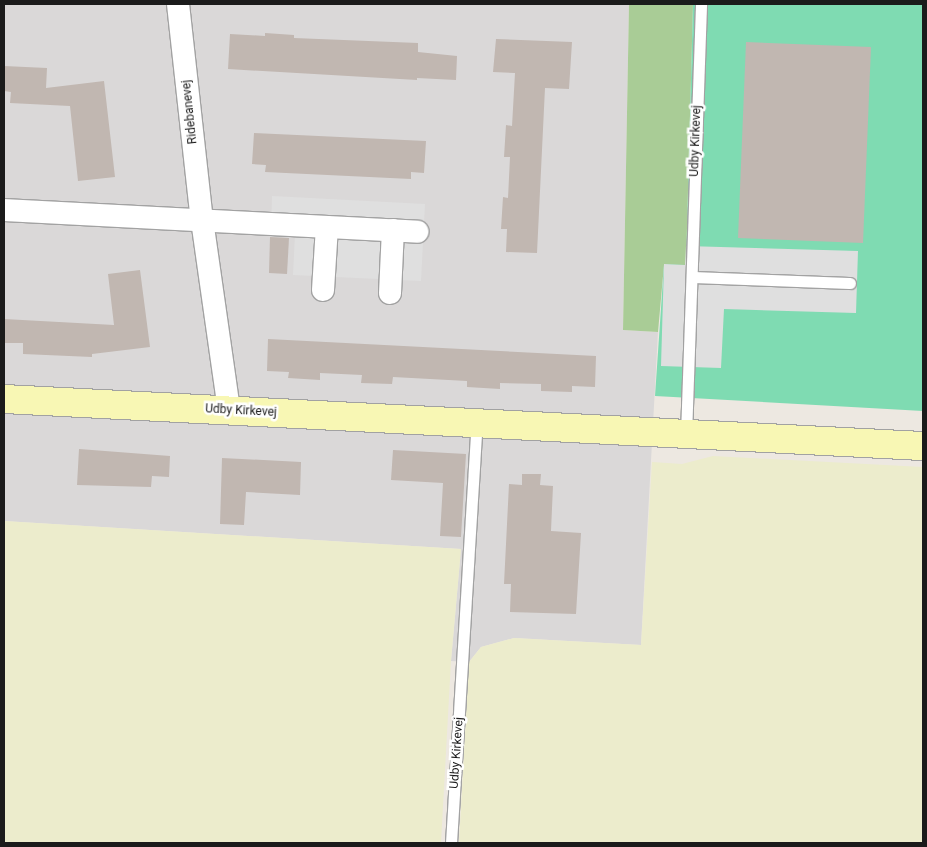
<!DOCTYPE html>
<style>
body{margin:0}
#map{position:relative;width:927px;height:847px;overflow:hidden;background:#ede8e1;font-family:Roboto,sans-serif}
div>[style]{position:absolute}
.residential>*{inset:0;background:#dad8d8}
.farmland>*{inset:0;background:#ececcc}
.forest>*{inset:0;background:#a9cc96}
.pitch>*{inset:0;background:#7fdbb2}
.parking>*{inset:0;background:#dfdfdf}
.building>*{inset:0;background:#c1b7b1}
.roads{filter:drop-shadow(1px 0 #a2a2a2) drop-shadow(-1px 0 #a2a2a2) drop-shadow(0 1px #a2a2a2) drop-shadow(0 -1px #a2a2a2)}
.lane>*{height:11px;margin:-5.5px;padding:0 5.5px;transform-origin:5.5px;border-radius:5.5px;background:#fff}
.street>*{height:22px;margin:-11px;padding:0 11px;transform-origin:11px;border-radius:11px;background:#fff}
.secondary>*{height:28px;margin:-14px;padding:0 14px;transform-origin:14px;border-radius:14px;background:#f8f7b4}
span{translate:-50% -50%;white-space:nowrap;text-align:center;line-height:1.15;-webkit-text-stroke:5px #fff;paint-order:stroke}
.street-label{font-size:12px;color:#1b1b1b}
.frame{position:absolute;inset:0;border:5px solid #1b1b1b;pointer-events:none}
</style>
<div id="map">
<div class="residential">
<div style="clip-path:polygon(4px 4px,629px 4px,623px 330px,658px 332px,641px 645px,514px 638px,481px 647px,469px 662px,451px 661px,461px 549px,4px 521px)"></div>
</div>
<div class="farmland">
<div style="clip-path:polygon(713px 456px,923px 467px,923px 843px,459px 843px,469px 662px,481px 647px,514px 638px,641px 645px,652px 462px,682px 464px)"></div>
<div style="clip-path:polygon(4px 521px,461px 549px,451px 661px,441px 843px,4px 843px)"></div>
</div>
<div class="forest">
<div style="clip-path:polygon(629px 4px,693px 4px,686px 265px,664px 265px,658px 332px,623px 330px)"></div>
</div>
<div class="pitch">
<div style="clip-path:polygon(693px 4px,923px 4px,923px 411px,655px 396px,664px 264px,686px 265px)"></div>
</div>
<div class="parking">
<div style="clip-path:polygon(272px 196px,425px 204px,421px 281px,293px 275px,295px 234px,271px 233px)"></div>
<div style="clip-path:polygon(686px 246px,858px 251px,856px 313px,724px 309px,721px 368px,661px 366px,664px 264px,685px 265px)"></div>
</div>
<div class="building">
<div style="clip-path:polygon(265px 33px,294px 35px,294px 38px,418px 43px,418px 52px,457px 56px,456px 80px,417px 78px,417px 80px,228px 69px,230px 34px,265px 36px)"></div>
<div style="clip-path:polygon(496px 39px,572px 42px,569px 89px,545px 88px,537px 253px,506px 252px,507px 229px,501px 229px,503px 197px,508px 198px,510px 157px,504px 157px,506px 125px,512px 126px,515px 73px,493px 72px)"></div>
<div style="clip-path:polygon(746px 42px,871px 47px,863px 243px,738px 238px)"></div>
<div style="clip-path:polygon(4px 66px,47px 68px,46px 88px,104px 81px,115px 177px,78px 181px,70px 106px,10px 103px,11px 92px,4px 91px)"></div>
<div style="clip-path:polygon(254px 133px,426px 141px,424px 173px,411px 172px,411px 179px,265px 172px,266px 165px,252px 164px)"></div>
<div style="clip-path:polygon(270px 237px,289px 238px,287px 274px,269px 273px)"></div>
<div style="clip-path:polygon(140px 270px,150px 347px,92px 354px,92px 357px,23px 354px,23px 343px,4px 343px,4px 319px,114px 325px,108px 274px)"></div>
<div style="clip-path:polygon(268px 339px,596px 356px,595px 387px,572px 386px,572px 392px,541px 391px,541px 384px,500px 383px,500px 389px,467px 387px,467px 381px,393px 377px,392px 384px,361px 383px,362px 375px,320px 373px,320px 380px,288px 378px,289px 372px,267px 371px)"></div>
<div style="clip-path:polygon(79px 449px,170px 456px,169px 477px,152px 476px,151px 487px,77px 485px)"></div>
<div style="clip-path:polygon(393px 450px,466px 454px,461px 537px,440px 536px,443px 483px,391px 480px)"></div>
<div style="clip-path:polygon(222px 458px,301px 462px,300px 495px,246px 492px,244px 525px,220px 524px)"></div>
<div style="clip-path:polygon(522px 474px,541px 474px,540px 485px,553px 486px,551px 531px,581px 533px,576px 614px,510px 612px,511px 584px,504px 584px,509px 484px,522px 485px)"></div>
</div>
<div class="roads">
<div class="lane">
<div style="left:692px;top:277px;width:158px;rotate:2.2deg"></div>
<div style="left:686px;top:435px;width:431px;rotate:-88deg"></div>
<div style="left:451px;top:843px;width:421px;rotate:-86.5deg"></div>
</div>
<div class="street">
<div style="left:178px;top:4px;width:217px;rotate:83.7deg"></div>
<div style="left:202px;top:220px;width:192px;rotate:81.9deg"></div>
<div style="left:4px;top:210px;width:414px;rotate:3deg"></div>
<div style="left:323px;top:290px;width:63px;rotate:-86.4deg"></div>
<div style="left:390px;top:293px;width:63px;rotate:-87.3deg"></div>
</div>
<div class="secondary">
<div style="left:4px;top:399px;width:920px;rotate:2.93deg"></div>
</div>
</div>
<div class="street-label">
<span style="left:190px;top:112px;rotate:-96deg">Ridebanevej</span>
<span style="left:696px;top:141px;rotate:-88deg">Udby Kirkevej</span>
<span style="left:241px;top:411px;rotate:3deg">Udby Kirkevej</span>
<span style="left:457px;top:753px;rotate:-86deg">Udby Kirkevej</span>
</div>
<div class="frame"></div>
</div>
